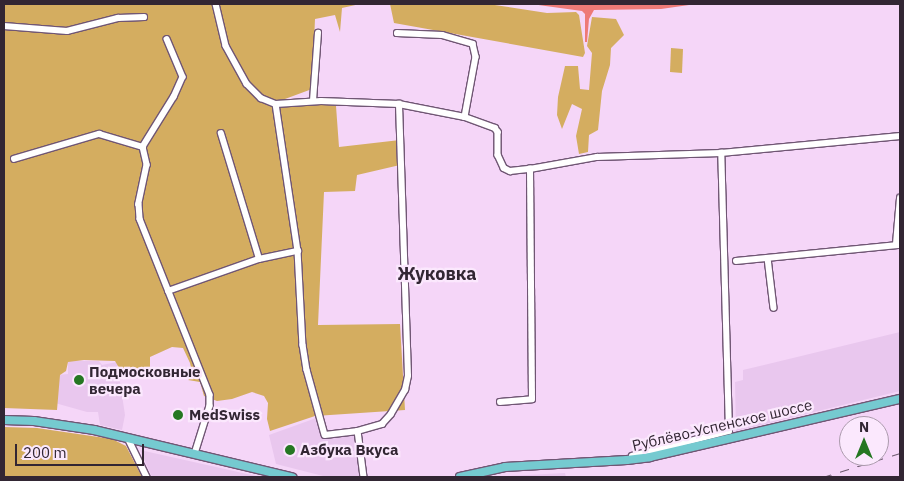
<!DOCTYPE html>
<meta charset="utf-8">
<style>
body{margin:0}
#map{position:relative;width:904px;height:481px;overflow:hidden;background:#f5d6f8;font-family:"IBM Plex Sans",sans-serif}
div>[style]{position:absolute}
.built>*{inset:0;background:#e9c7ee}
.green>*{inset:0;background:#d4ad60}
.water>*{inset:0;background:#ee7a77}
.roads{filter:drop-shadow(1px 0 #705674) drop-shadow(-1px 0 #705674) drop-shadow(0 1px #705674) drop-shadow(0 -1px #705674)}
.minor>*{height:5.5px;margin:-2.75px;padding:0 2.75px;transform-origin:2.75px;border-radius:2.75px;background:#fff}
.major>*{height:8px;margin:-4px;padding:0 4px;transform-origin:4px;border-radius:4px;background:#75cad0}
.rail>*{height:1px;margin-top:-0.5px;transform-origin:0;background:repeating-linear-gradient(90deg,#6c5a6e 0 9px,transparent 0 18px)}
.dots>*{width:14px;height:14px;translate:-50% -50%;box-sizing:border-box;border:2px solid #fbe8fd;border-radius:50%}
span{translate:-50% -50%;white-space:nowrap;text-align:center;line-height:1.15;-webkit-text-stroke:4.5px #fbe8fd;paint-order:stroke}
.poi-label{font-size:15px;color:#322633;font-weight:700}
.left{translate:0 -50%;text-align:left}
.street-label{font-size:15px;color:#322633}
.quarter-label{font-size:18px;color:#322633;font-weight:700}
.frame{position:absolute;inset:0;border:5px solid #322633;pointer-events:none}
.north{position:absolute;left:839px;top:416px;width:50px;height:50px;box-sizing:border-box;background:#fbe8fd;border:1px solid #ab9aac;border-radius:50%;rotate:0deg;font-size:14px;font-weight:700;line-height:20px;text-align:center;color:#322633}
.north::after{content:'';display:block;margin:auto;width:18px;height:22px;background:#257722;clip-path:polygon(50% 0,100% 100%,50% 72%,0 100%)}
.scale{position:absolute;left:15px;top:444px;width:129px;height:22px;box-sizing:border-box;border:2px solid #322633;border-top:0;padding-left:6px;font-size:15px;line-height:18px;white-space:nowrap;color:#322633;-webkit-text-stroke:4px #fbe8fd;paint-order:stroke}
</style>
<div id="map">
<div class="built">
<div style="clip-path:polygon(900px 332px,900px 391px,736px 431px,735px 382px,743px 380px,743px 370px)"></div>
<div style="clip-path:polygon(68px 361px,99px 361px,102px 365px,117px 362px,125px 415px,122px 430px,100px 425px,98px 412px,87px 412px,55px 403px,57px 375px,68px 374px)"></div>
<div style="clip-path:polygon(319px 417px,324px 438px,357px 434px,364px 477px,327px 477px,276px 464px,269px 435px)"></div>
<div style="clip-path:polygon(140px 450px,261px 477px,152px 477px)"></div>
<div style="clip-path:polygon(565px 473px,566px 477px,503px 477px,507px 476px)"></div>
</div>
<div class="green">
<div style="clip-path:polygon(4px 4px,360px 4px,342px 8px,340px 32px,335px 15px,315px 19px,312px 89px,285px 99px,336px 106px,339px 147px,400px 140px,400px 165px,357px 175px,355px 191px,324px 192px,318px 325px,400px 324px,405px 410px,315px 416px,270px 431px,267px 419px,268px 403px,264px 396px,252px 392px,232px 399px,217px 401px,204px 396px,200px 382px,188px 380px,193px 376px,190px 363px,183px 348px,172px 347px,150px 357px,150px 368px,144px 375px,125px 378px,115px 361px,84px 360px,68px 362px,66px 371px,60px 375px,57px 410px,4px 408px)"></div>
<div style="clip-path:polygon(390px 4px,488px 4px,547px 13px,576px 12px,579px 15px,585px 53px,583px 57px,394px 23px)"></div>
<div style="clip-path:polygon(592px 17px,616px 19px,624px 35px,611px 48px,610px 65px,602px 91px,598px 130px,589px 135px,588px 152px,579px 154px,576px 136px,582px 109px,572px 104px,562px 129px,557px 115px,558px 97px,565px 66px,578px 66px,580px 89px,589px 90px,592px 53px,587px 46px)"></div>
<div style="clip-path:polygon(671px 48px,683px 49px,682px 73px,670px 72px)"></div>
<div style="clip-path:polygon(4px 427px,37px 428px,112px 439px,126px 446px,142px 477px,4px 477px)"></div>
</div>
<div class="water">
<div style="clip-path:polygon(531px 4px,696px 4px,661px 9px,594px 10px,589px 19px,587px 42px,585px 42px,585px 14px,582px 11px)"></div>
</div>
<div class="roads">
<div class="minor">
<div style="left:216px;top:4px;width:43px;rotate:76.6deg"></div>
<div style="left:226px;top:46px;width:43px;rotate:61.1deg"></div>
<div style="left:247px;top:84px;width:20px;rotate:45deg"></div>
<div style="left:261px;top:98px;width:16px;rotate:22deg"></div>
<div style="left:276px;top:104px;width:149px;rotate:81.5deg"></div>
<div style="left:298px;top:251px;width:94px;rotate:87deg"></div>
<div style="left:303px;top:345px;width:25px;rotate:81deg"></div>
<div style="left:307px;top:370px;width:67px;rotate:74.5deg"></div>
<div style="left:325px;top:435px;width:33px;rotate:-7deg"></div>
<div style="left:358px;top:431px;width:25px;rotate:-16deg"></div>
<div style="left:382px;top:424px;width:13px;rotate:-48deg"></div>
<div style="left:391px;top:414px;width:28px;rotate:-60deg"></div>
<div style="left:405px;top:390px;width:14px;rotate:-78deg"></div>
<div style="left:408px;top:376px;width:272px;rotate:-91.9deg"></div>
<div style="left:4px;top:26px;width:63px;rotate:4.5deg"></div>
<div style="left:67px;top:31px;width:53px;rotate:-14.3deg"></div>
<div style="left:118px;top:18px;width:26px;rotate:-2deg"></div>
<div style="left:397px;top:33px;width:45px;rotate:2.5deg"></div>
<div style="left:442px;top:35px;width:32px;rotate:16deg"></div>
<div style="left:473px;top:44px;width:13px;rotate:77deg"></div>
<div style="left:476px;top:57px;width:61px;rotate:100.4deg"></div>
<div style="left:167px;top:39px;width:41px;rotate:67.2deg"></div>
<div style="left:183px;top:77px;width:22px;rotate:114deg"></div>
<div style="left:174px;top:97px;width:59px;rotate:121.8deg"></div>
<div style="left:143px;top:147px;width:18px;rotate:77deg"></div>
<div style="left:147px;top:165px;width:40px;rotate:102deg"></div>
<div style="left:139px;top:204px;width:15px;rotate:86deg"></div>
<div style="left:140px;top:219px;width:189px;rotate:68.3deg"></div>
<div style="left:210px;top:395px;width:11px;rotate:90deg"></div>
<div style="left:210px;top:406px;width:50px;rotate:107.4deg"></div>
<div style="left:313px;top:101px;width:68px;rotate:-85.8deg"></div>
<div style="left:276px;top:104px;width:45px;rotate:-3.8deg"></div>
<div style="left:321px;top:101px;width:78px;rotate:2.2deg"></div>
<div style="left:399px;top:104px;width:67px;rotate:11.1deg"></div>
<div style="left:465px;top:117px;width:32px;rotate:20deg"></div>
<div style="left:495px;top:128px;width:5px;rotate:53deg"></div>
<div style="left:498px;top:132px;width:23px;rotate:90deg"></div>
<div style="left:498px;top:155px;width:14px;rotate:65deg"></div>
<div style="left:504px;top:168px;width:7px;rotate:27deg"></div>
<div style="left:510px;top:171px;width:20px;rotate:-6deg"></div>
<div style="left:530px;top:169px;width:68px;rotate:-10.2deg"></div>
<div style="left:597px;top:157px;width:124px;rotate:-1.8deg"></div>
<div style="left:721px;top:153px;width:180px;rotate:-5.4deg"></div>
<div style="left:14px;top:159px;width:89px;rotate:-16.4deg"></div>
<div style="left:99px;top:134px;width:46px;rotate:16.5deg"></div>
<div style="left:896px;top:244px;width:46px;rotate:-85deg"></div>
<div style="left:768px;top:258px;width:50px;rotate:83.2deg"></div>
<div style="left:259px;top:259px;width:40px;rotate:-12deg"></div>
<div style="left:736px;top:261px;width:165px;rotate:-5.6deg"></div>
<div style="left:168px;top:291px;width:96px;rotate:-19.4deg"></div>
<div style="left:259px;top:259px;width:131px;rotate:-106.9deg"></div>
<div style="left:500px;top:402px;width:32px;rotate:-5deg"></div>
<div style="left:532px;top:399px;width:230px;rotate:-90.5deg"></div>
<div style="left:358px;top:431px;width:46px;rotate:82.6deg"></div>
<div style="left:128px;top:438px;width:43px;rotate:64deg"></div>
<div style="left:632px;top:456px;width:100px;rotate:-14.5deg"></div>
<div style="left:729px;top:431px;width:278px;rotate:-91.6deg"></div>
</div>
<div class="major">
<div style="left:4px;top:420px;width:30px;rotate:2deg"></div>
<div style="left:34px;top:421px;width:61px;rotate:8.5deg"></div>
<div style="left:94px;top:430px;width:204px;rotate:13.4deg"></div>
<div style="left:460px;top:477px;width:46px;rotate:-12.5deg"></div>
<div style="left:505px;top:467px;width:122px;rotate:-3.3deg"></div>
<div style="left:627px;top:460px;width:23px;rotate:-7deg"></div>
<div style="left:650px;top:457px;width:257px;rotate:-13.1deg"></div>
</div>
</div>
<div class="rail">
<div style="left:823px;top:477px;width:81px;rotate:-17.3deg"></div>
</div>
<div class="dots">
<div style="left:79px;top:380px;background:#257722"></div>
<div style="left:178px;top:415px;background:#257722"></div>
<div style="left:290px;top:450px;background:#257722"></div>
</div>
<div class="poi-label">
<span class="left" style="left:89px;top:380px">Подмосковные<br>вечера</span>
<span class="left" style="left:189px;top:415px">MedSwiss</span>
<span class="left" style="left:300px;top:450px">Азбука Вкуса</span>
</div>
<div class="street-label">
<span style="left:722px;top:425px;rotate:-13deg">Рублёво-Успенское шоссе</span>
</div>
<div class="quarter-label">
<span style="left:437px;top:274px">Жуковка</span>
</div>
<div class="frame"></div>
<div class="north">N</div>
<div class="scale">200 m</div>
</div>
